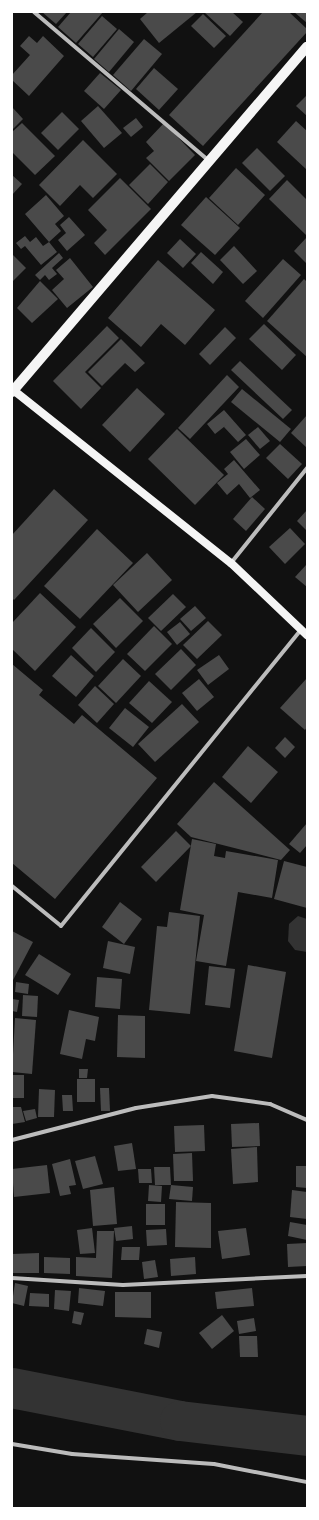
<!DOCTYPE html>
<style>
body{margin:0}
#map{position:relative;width:319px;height:1520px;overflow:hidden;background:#111;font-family:"Fira Sans",sans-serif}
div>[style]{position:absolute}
.water>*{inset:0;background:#333}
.river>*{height:40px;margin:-20px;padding:0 20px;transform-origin:20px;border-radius:20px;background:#333}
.building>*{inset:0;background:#4a4a4a}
.minor>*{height:4px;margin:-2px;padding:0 2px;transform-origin:2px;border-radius:2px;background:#bcbcbc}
.secondary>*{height:8px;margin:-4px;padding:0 4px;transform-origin:4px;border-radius:4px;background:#f5f5f5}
.primary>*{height:10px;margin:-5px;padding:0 5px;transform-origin:5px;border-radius:5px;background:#f5f5f5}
span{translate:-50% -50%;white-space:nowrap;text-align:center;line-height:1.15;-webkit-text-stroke:3px #fff;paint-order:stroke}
.frame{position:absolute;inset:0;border:13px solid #fff;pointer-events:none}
</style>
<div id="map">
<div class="water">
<div style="clip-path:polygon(298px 916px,307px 919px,307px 952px,295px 950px,288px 941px,289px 924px)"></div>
</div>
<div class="river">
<div style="left:12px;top:1388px;width:171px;rotate:11.1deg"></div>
<div style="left:180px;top:1421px;width:128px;rotate:6.7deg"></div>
</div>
<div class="building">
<div style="clip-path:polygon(42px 12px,67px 12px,56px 24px)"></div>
<div style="clip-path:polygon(71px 12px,103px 12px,76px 43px,58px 27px)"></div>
<div style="clip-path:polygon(148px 12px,197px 12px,159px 43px,140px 19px)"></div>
<div style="clip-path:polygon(204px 12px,232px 12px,243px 22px,230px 36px)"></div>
<div style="clip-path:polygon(263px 12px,289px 12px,307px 29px,307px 32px,203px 146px,169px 115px)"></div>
<div style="clip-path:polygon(294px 12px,307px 12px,307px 23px)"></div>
<div style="clip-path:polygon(203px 14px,226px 36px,214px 48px,191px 26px)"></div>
<div style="clip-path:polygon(102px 16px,117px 29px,93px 57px,78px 44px)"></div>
<div style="clip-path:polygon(119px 29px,134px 42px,109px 72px,94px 59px)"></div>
<div style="clip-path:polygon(29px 36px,37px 43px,43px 36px,64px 56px,29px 96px,12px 80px,12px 75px,30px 55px,20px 46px)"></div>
<div style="clip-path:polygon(144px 39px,162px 54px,131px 91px,113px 75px)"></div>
<div style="clip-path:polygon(154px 68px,178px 89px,159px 110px,136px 89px)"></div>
<div style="clip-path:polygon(100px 73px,121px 90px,104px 109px,84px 91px)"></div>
<div style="clip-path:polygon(307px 95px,307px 116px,296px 106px)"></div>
<div style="clip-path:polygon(98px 106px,122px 133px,104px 148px,81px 121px)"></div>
<div style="clip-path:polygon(12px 107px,23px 119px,12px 130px)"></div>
<div style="clip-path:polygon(62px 112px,79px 129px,58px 150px,41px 133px)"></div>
<div style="clip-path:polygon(136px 118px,143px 127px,131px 137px,123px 128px)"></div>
<div style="clip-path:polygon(296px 121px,307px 131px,307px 170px,277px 142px)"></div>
<div style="clip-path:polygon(22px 123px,55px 156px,35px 175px,12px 152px,12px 132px)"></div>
<div style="clip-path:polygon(164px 123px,195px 155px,169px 181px,146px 158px,154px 151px,146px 142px)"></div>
<div style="clip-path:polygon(83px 140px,117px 174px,93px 198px,80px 185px,60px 206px,39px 185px)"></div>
<div style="clip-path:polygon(257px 148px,285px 176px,270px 191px,242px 163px)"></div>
<div style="clip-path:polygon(150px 164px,168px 182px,148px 204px,129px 185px)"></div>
<div style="clip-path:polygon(236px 168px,265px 195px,238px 225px,209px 198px)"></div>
<div style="clip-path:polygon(12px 175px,22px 184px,12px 195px)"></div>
<div style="clip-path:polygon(120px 178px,151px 209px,105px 255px,94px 243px,107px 230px,88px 210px)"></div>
<div style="clip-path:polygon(287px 180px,307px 200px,307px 236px,269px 199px)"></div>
<div style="clip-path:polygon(46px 195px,64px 216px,55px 224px,61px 231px,49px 242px,25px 214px)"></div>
<div style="clip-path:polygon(206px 197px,240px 228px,215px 255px,181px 225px)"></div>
<div style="clip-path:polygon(69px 217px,85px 235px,67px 251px,58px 240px,66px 233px,60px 225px)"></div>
<div style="clip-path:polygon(25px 236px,30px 242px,36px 237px,43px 246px,49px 242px,57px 252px,41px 265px,25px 246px,21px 249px,16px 243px)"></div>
<div style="clip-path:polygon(307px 237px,307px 264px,294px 251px)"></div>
<div style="clip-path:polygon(180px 239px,196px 254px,183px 268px,167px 253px)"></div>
<div style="clip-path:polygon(234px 246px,257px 271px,243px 284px,220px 260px)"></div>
<div style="clip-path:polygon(201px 252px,223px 272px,213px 284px,191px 263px)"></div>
<div style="clip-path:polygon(59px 253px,63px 258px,52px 268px,57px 274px,49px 280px,45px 275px,40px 280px,35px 275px)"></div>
<div style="clip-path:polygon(12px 254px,26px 268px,12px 282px)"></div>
<div style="clip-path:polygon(70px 258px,93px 287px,67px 308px,52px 290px,64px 279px,56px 270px)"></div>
<div style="clip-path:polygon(283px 259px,301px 275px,263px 318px,245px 301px)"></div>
<div style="clip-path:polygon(158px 260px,215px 310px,185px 345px,161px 324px,141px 347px,108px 318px)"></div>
<div style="clip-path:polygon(304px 279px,307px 282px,307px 357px,267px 321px)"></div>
<div style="clip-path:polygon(40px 281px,58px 299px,32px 323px,17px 308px)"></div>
<div style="clip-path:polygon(264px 324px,296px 355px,282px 370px,249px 339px)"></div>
<div style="clip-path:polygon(107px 326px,119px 338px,85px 372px,101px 388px,81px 409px,53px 381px)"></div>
<div style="clip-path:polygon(225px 327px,236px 338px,210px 365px,199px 354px)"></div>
<div style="clip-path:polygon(121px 339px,145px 363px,135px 372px,125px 363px,102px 386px,88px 372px)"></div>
<div style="clip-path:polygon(240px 361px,292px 410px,283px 419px,231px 370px)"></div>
<div style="clip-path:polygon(227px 375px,239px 387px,190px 439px,178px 428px)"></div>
<div style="clip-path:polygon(137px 388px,165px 414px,130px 452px,102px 425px)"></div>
<div style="clip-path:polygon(242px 389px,291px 429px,280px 442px,231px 402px)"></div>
<div style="clip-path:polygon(224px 410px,246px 435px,238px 442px,224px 427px,229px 423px,215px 434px,207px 424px)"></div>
<div style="clip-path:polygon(307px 415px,307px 448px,291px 433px)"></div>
<div style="clip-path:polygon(258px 427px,270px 441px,260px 449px,248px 435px)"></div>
<div style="clip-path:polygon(177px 429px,224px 475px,195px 505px,148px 459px)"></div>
<div style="clip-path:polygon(246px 439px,260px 455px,244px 469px,230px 452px)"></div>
<div style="clip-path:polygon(280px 444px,302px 464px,288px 479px,266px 458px)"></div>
<div style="clip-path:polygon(234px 460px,260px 490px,250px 498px,239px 484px,227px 495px,217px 483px,228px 474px,224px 469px)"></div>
<div style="clip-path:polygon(54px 489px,88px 520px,14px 600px,12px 598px,12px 535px)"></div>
<div style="clip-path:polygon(252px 497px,265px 509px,246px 531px,233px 519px)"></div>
<div style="clip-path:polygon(307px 510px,307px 531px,297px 521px)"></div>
<div style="clip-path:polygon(290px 528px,305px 544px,285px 564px,269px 547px)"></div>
<div style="clip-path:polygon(97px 529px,133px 563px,80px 619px,44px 586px)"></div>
<div style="clip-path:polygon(147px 553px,172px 580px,138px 612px,113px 585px)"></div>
<div style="clip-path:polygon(307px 564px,307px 587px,295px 577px)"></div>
<div style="clip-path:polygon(40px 593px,76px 627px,35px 671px,12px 649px,12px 623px)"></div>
<div style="clip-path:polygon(173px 594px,186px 607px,161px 631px,148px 618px)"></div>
<div style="clip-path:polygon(120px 598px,143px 621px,116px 648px,93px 624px)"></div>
<div style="clip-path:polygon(195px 606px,206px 618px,191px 631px,180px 619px)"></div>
<div style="clip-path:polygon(208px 621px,222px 635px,197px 659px,183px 645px)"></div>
<div style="clip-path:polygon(180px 622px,190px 634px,177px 645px,167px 632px)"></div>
<div style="clip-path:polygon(154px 626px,172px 644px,145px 671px,127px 654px)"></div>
<div style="clip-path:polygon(91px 628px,115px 652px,96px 672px,72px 648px)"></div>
<div style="clip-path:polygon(181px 649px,196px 665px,171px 690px,155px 674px)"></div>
<div style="clip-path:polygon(71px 655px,94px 676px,76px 697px,52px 676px)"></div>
<div style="clip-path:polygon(219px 655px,229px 669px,208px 685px,197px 670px)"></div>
<div style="clip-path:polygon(123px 659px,141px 676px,116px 703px,98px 686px)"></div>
<div style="clip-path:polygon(12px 664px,43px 690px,39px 695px,74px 724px,82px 715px,157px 778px,55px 899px,12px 863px)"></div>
<div style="clip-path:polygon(307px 678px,307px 727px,305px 730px,280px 708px)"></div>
<div style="clip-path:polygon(199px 679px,214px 697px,197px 711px,182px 693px)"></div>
<div style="clip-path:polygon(149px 681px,172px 702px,152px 723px,129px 703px)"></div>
<div style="clip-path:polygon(95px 686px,114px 704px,97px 723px,78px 705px)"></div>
<div style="clip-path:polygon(182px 704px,199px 722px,155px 762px,138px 744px)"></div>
<div style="clip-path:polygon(125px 708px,149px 727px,133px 747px,109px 728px)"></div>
<div style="clip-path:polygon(285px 737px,295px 747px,285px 758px,275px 748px)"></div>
<div style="clip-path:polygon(248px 746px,278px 772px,251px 803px,222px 777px)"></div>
<div style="clip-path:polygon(214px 782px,290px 850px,281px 860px,191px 837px,177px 824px)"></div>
<div style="clip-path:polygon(307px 823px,307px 845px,300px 853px,289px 844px)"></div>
<div style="clip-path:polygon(176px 831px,191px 846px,156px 882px,141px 867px)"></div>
<div style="clip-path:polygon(192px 839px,216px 844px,214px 856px,225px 858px,226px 851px,278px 860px,272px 898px,238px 892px,226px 966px,196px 961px,204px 915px,180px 910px)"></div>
<div style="clip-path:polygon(284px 861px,307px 867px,307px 908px,274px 899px)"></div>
<div style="clip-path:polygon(120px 902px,142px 919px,124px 944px,102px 927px)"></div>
<div style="clip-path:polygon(169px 912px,200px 916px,190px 1014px,149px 1010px,157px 926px,167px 927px)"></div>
<div style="clip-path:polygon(12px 931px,33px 942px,12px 982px)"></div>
<div style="clip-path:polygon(108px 941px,135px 947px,130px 974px,103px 968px)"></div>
<div style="clip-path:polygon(39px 954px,71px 974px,58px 995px,25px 975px)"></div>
<div style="clip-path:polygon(248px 965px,286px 972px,272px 1058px,234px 1051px)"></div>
<div style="clip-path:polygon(209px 966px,235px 969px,230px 1008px,205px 1005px)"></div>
<div style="clip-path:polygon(97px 977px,122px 979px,120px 1009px,95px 1007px)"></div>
<div style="clip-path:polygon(16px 982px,29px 984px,28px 994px,15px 992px)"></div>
<div style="clip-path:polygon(23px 995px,38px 996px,37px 1017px,22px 1016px)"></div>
<div style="clip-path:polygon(12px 999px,19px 1000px,17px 1012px,12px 1011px)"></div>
<div style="clip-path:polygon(69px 1010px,99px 1017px,95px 1041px,86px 1039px,82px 1059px,60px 1054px)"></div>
<div style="clip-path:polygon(118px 1015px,145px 1016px,145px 1058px,117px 1057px)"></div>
<div style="clip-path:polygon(15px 1018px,36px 1020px,32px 1074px,12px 1072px)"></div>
<div style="clip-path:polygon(79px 1069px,88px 1069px,87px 1078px,79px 1078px)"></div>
<div style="clip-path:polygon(12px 1075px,24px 1075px,24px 1098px,12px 1098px)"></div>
<div style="clip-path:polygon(77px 1079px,95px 1079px,95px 1102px,77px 1102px)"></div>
<div style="clip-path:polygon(100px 1088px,109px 1088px,110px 1111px,101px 1111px)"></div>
<div style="clip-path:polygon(39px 1089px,55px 1090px,54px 1117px,38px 1117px)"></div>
<div style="clip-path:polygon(62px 1095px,72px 1095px,73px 1111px,63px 1111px)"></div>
<div style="clip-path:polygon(12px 1107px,21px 1107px,25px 1122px,12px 1124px)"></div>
<div style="clip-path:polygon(35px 1109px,37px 1118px,26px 1121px,23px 1111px)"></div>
<div style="clip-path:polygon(259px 1123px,260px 1146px,232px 1147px,231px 1124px)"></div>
<div style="clip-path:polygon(204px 1125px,205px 1151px,175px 1152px,174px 1126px)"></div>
<div style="clip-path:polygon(132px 1143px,136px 1169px,118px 1171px,114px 1146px)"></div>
<div style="clip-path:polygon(257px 1147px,258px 1182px,233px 1184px,231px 1149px)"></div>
<div style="clip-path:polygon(192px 1153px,193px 1181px,174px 1181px,173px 1154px)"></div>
<div style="clip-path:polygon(95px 1156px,103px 1184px,83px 1189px,75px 1161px)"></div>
<div style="clip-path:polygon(70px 1159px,76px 1185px,69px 1186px,71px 1194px,60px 1196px,52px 1164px)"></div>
<div style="clip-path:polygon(47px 1165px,50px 1193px,14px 1197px,12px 1169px)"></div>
<div style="clip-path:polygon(296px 1166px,307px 1166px,307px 1188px,296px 1187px)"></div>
<div style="clip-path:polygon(154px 1167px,170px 1167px,171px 1185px,155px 1185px)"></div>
<div style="clip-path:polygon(138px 1169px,151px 1169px,152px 1183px,139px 1183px)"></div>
<div style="clip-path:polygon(149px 1185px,162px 1186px,161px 1202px,148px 1201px)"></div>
<div style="clip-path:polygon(171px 1185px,193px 1187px,192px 1201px,169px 1199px)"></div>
<div style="clip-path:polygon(114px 1187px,117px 1224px,93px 1226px,90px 1190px)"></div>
<div style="clip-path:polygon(292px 1190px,307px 1192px,307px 1219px,290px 1217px)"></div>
<div style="clip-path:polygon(176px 1202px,211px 1203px,211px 1248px,175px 1247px)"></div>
<div style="clip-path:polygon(146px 1204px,165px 1204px,165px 1225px,146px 1225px)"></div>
<div style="clip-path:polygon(290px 1222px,307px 1225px,307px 1240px,288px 1236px)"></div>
<div style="clip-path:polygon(132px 1226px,133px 1239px,116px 1241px,114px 1228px)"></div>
<div style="clip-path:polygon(92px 1228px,95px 1253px,80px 1254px,77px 1230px)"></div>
<div style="clip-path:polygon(246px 1228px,250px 1255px,222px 1259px,218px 1231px)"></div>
<div style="clip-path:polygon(166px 1229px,167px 1245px,147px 1246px,146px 1230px)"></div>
<div style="clip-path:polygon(97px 1231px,114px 1231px,112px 1278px,76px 1276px,76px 1257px,96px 1258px)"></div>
<div style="clip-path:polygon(307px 1243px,307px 1266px,288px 1267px,287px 1244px)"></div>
<div style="clip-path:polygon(122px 1247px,140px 1247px,139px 1260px,121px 1260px)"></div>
<div style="clip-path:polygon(39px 1253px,39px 1273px,12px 1273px,12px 1254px)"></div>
<div style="clip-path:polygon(44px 1257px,70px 1258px,70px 1274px,44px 1273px)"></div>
<div style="clip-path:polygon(195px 1257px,196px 1274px,171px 1276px,170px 1259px)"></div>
<div style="clip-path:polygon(155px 1260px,158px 1277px,144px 1279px,142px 1262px)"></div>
<div style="clip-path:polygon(15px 1283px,28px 1286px,24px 1306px,12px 1303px)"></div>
<div style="clip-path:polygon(79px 1288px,105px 1291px,103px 1306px,78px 1303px)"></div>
<div style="clip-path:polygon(252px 1288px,254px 1306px,217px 1309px,215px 1292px)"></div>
<div style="clip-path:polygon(55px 1290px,71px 1291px,69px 1311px,54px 1309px)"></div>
<div style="clip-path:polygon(115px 1292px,151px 1292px,151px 1318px,115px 1317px)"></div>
<div style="clip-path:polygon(30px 1293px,49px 1294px,49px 1307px,29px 1306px)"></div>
<div style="clip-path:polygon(74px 1311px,84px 1313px,81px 1325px,72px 1323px)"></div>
<div style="clip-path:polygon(222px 1315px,234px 1331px,212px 1349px,199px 1333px)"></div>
<div style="clip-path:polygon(254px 1318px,256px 1331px,239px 1334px,237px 1321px)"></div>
<div style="clip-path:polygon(147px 1329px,162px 1332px,159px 1348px,144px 1344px)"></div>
<div style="clip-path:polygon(239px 1336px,257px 1336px,258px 1357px,240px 1357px)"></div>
</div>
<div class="minor">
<div style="left:34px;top:12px;width:230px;rotate:40.4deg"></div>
<div style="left:231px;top:563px;width:122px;rotate:-51.3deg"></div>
<div style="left:12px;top:886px;width:63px;rotate:39.2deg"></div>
<div style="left:61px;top:926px;width:381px;rotate:-51deg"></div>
<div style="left:12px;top:1140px;width:128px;rotate:-14.5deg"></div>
<div style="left:136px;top:1108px;width:77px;rotate:-9deg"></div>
<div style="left:212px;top:1096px;width:59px;rotate:7.9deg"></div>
<div style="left:270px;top:1104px;width:40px;rotate:23.4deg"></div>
<div style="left:12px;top:1278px;width:111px;rotate:3.6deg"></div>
<div style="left:123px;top:1285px;width:184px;rotate:-2.8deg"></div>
<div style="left:12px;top:1444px;width:61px;rotate:9.5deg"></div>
<div style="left:72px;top:1454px;width:142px;rotate:4deg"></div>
<div style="left:214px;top:1464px;width:95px;rotate:11deg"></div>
</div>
<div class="secondary">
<div style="left:12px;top:389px;width:280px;rotate:38.5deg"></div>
<div style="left:231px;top:563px;width:105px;rotate:43.5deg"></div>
</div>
<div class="primary">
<div style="left:12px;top:392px;width:454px;rotate:-49.5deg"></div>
</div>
<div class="frame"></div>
</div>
